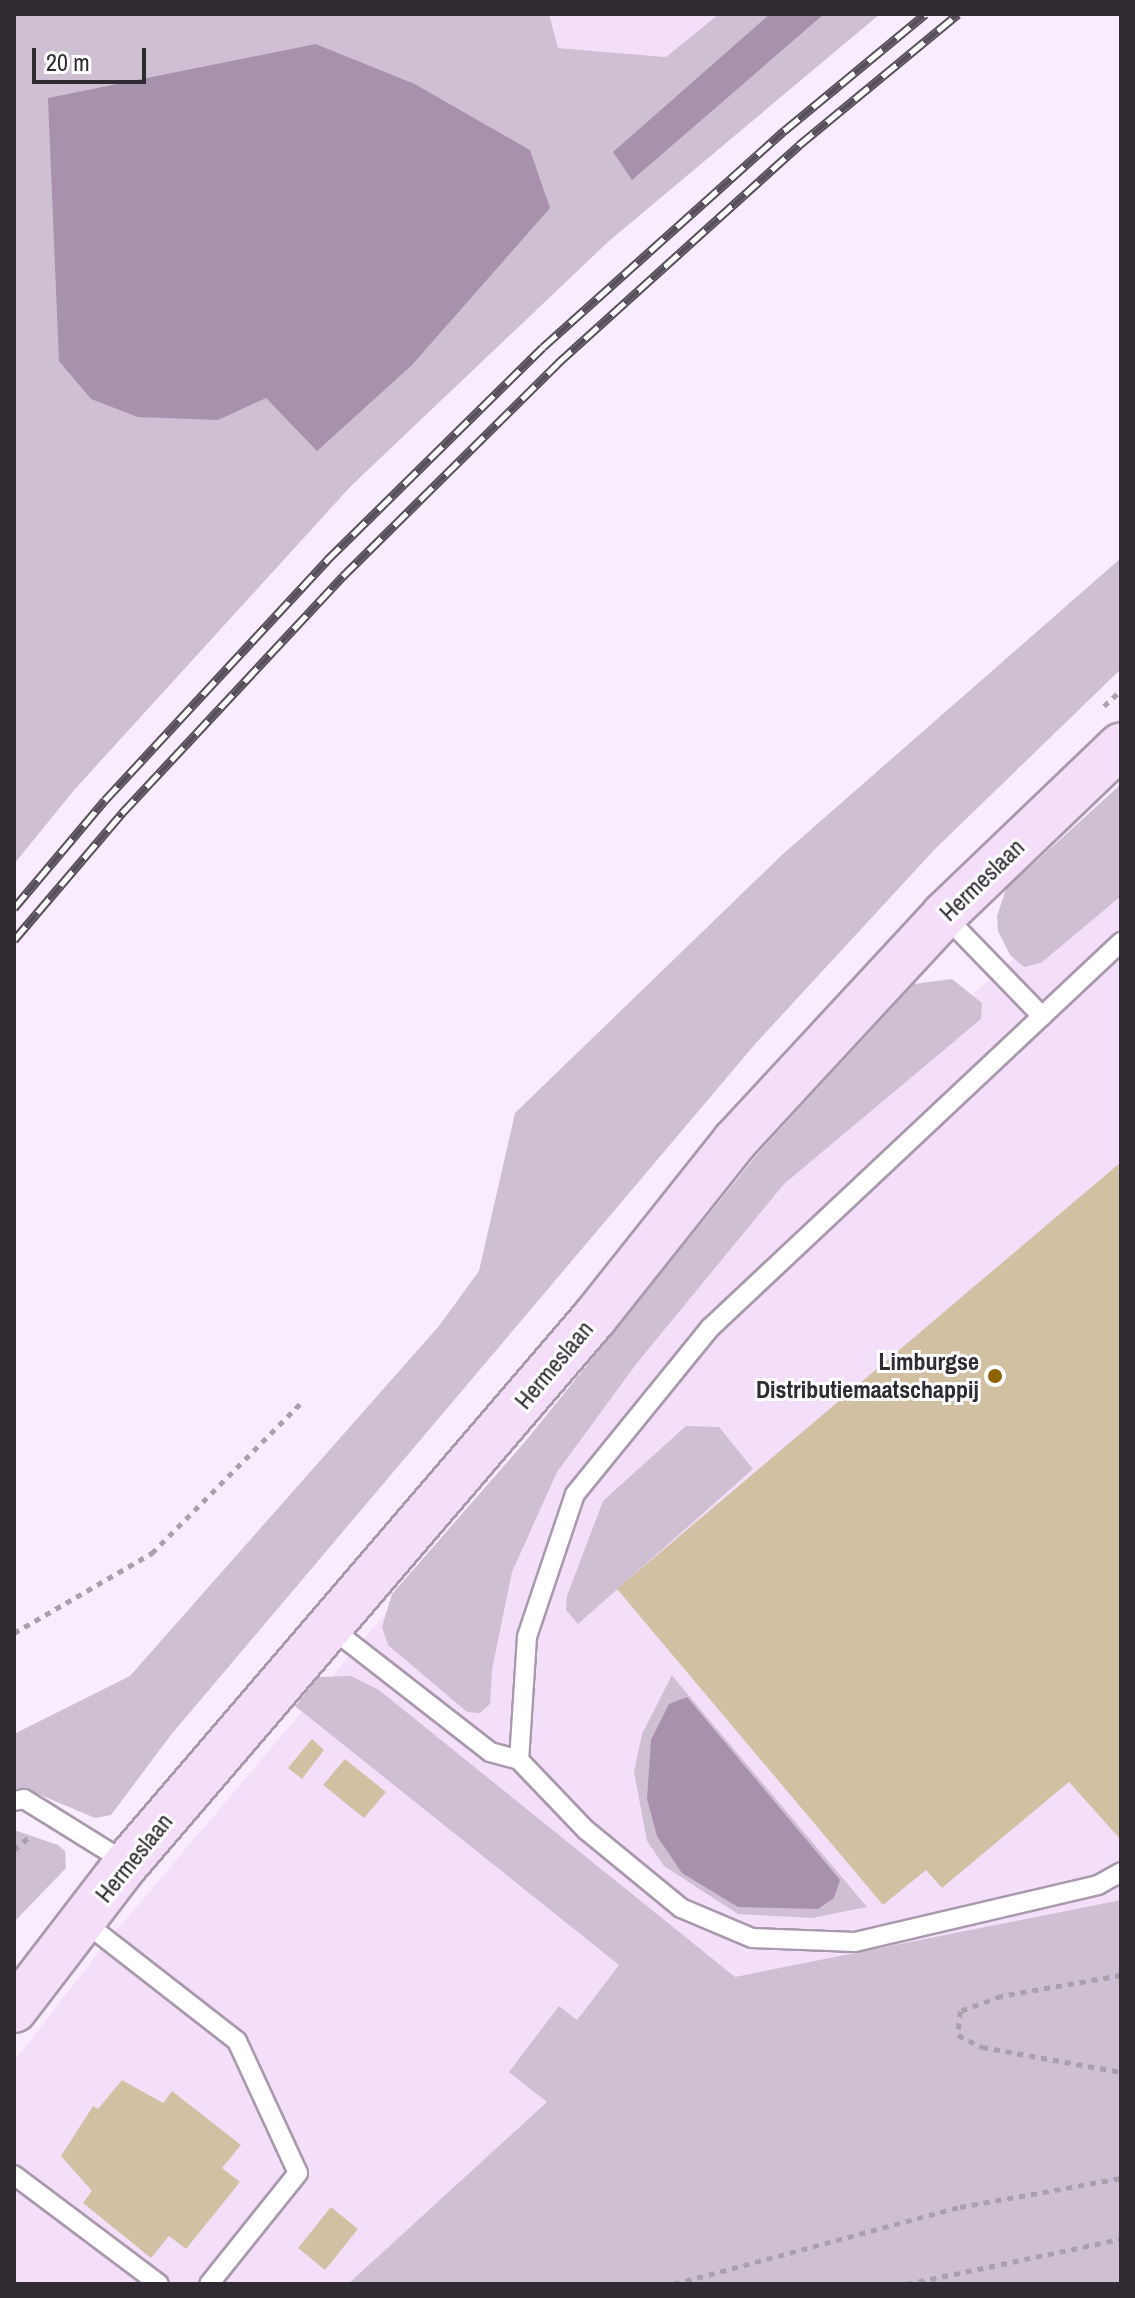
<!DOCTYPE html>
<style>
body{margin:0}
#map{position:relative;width:1135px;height:2298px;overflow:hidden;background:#f9ecfd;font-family:"Archivo Narrow",sans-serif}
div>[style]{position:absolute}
.built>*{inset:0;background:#f4dffa}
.green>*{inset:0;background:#cebfd3}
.water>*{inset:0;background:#a791ac}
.building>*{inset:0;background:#d2c0a2}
.path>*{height:5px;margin-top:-2.5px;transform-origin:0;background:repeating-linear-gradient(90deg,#aaa0ad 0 6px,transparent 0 12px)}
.roads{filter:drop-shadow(2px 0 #a899ac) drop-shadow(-2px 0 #a899ac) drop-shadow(0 2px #a899ac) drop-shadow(0 -2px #a899ac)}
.lane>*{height:18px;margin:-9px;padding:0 9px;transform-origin:9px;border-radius:9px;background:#fff}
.secondary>*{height:44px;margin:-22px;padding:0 22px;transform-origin:22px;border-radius:22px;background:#f4def9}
.rail>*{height:9px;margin-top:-4.5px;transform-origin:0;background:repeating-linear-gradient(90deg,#fff 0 18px,#57505a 0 36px);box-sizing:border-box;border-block:2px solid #57505a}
.dots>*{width:22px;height:22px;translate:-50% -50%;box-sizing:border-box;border:4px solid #fff;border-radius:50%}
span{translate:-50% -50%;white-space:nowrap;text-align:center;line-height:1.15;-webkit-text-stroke:6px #fff;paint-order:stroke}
.street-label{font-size:24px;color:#302a32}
.poi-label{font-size:24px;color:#302a32;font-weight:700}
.right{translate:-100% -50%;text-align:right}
.frame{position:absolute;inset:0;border:16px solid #302a32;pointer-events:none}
.scale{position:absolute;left:32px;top:48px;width:114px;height:36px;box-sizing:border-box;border:4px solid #302a32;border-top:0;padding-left:10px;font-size:24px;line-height:28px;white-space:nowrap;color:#302a32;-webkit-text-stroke:6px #fff;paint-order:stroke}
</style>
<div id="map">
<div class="built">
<div style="clip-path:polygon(549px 14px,719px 14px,667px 57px,558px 48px)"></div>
<div style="clip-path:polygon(1121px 867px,1121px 1919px,681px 2016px,619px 1965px,577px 2020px,559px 2007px,510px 2072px,548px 2102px,348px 2284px,14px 2284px,14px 2061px,105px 1944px,748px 1186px)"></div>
</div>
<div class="green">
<div style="clip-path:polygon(evenodd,14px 14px,549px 14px,558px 48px,666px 57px,719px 14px,880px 14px,609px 241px,351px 486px,75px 789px,14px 864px,14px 14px,316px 44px,415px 84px,530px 150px,318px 450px,266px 398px,316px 44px)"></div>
<div style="clip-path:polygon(1121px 558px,1121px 669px,935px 849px,756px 1043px,170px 1736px,111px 1815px,95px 1818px,24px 1788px,14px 1789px,14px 1734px,130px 1676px,439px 1326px,479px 1271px,515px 1113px,783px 854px)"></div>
<div style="clip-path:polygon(1121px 784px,1121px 896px,1041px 963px,1024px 967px,1010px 955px,998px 931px,997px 916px,1006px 889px)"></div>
<div style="clip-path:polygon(952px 979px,982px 1003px,981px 1019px,784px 1184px,637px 1363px,557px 1472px,512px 1572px,492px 1670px,490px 1704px,480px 1713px,467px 1712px,388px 1645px,382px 1627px,392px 1594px,524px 1443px,760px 1151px,914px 984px)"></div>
<div style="clip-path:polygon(686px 1426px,719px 1427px,753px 1469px,578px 1624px,566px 1610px,567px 1596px,603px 1501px)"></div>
<div style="clip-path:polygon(672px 1675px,679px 1684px,867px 1907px,812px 1918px,738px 1914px,664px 1866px,647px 1841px,634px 1772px,642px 1734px)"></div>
<div style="clip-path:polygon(351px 1676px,379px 1690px,735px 1977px,1121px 1900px,1121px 2284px,348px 2284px,547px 2102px,509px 2072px,559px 2006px,577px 2020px,619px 1965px,295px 1706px,319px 1677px)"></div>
<div style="clip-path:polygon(14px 1830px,58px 1845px,65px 1851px,66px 1868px,14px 1922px)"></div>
</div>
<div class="water">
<div style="clip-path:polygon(770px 14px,824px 14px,632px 180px,613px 152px)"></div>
<div style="clip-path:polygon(316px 44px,415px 84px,530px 150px,550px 208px,412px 365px,317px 451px,266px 398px,218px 420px,138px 417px,91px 399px,59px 361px,48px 98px)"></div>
<div style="clip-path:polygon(687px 1697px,840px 1880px,834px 1898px,818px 1909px,738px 1907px,682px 1873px,657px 1836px,647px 1799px,651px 1740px,669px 1704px)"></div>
</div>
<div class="building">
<div style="clip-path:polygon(1121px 1162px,1121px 1840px,1069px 1782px,942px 1888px,926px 1870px,883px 1905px,617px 1589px)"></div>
<div style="clip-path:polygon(312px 1739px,324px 1750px,302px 1779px,288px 1768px)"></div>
<div style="clip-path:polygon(345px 1759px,386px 1792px,364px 1818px,323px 1785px)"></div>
<div style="clip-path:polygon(122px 2080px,163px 2103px,172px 2091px,241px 2145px,222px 2168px,240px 2182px,186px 2249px,169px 2236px,151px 2258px,83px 2203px,92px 2191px,61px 2156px,93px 2106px,98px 2109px)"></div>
<div style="clip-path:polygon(331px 2207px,358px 2229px,325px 2270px,298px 2248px)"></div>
</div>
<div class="path">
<div style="left:1104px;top:706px;width:23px;rotate:-43deg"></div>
<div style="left:14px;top:1633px;width:160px;rotate:-30.1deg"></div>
<div style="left:152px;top:1553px;width:210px;rotate:-45.2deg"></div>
<div style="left:14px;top:1850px;width:23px;rotate:-41deg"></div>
<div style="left:1121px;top:1975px;width:122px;rotate:170.1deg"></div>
<div style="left:1001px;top:1996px;width:44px;rotate:159.9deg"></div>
<div style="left:960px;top:2011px;width:24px;rotate:95deg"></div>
<div style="left:958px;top:2035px;width:27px;rotate:27deg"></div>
<div style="left:982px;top:2047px;width:141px;rotate:10.2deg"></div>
<div style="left:674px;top:2284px;width:296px;rotate:-15.1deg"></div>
<div style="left:960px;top:2207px;width:164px;rotate:-10.2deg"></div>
<div style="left:907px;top:2284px;width:219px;rotate:-11.9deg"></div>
</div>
<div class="roads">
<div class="lane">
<div style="left:944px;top:915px;width:141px;rotate:45.9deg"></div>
<div style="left:1121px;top:942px;width:564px;rotate:136.8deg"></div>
<div style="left:710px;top:1328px;width:214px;rotate:129.1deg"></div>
<div style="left:575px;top:1494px;width:151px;rotate:108.6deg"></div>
<div style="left:527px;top:1637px;width:123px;rotate:93.7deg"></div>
<div style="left:519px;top:1760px;width:97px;rotate:46.3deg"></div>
<div style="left:586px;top:1830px;width:123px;rotate:39.4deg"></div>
<div style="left:681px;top:1908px;width:77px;rotate:22.9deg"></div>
<div style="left:752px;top:1938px;width:103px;rotate:2.2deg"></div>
<div style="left:855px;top:1942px;width:250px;rotate:-13.2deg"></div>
<div style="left:1098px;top:1885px;width:26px;rotate:-29deg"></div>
<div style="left:331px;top:1628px;width:202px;rotate:37.9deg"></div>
<div style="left:490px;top:1752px;width:30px;rotate:15deg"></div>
<div style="left:14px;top:1801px;width:10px;rotate:-11deg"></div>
<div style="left:24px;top:1799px;width:121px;rotate:31.9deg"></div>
<div style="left:83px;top:1921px;width:195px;rotate:37.9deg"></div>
<div style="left:237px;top:2041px;width:145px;rotate:65.2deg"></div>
<div style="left:298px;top:2173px;width:142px;rotate:128.7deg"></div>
<div style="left:14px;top:2175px;width:181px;rotate:36.9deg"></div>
</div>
<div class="secondary">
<div style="left:14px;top:2010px;width:185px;rotate:-52.5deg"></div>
<div style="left:127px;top:1863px;width:719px;rotate:-49.4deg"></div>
<div style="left:595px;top:1317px;width:225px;rotate:-51.5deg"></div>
<div style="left:735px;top:1141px;width:308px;rotate:-47.2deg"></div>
<div style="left:944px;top:915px;width:245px;rotate:-43.8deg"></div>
</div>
</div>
<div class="rail">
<div style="left:14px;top:908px;width:141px;rotate:-49.9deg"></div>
<div style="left:105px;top:800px;width:327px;rotate:-47.2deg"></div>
<div style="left:327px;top:560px;width:303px;rotate:-44.6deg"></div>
<div style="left:543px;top:347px;width:325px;rotate:-41.9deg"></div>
<div style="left:785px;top:130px;width:182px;rotate:-39.6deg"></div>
<div style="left:14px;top:940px;width:167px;rotate:-49.6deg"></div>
<div style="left:122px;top:813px;width:324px;rotate:-47deg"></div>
<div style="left:343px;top:576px;width:303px;rotate:-44.7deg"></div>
<div style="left:558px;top:363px;width:325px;rotate:-42.1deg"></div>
<div style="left:799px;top:145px;width:206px;rotate:-39.5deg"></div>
</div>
<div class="dots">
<div style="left:995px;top:1376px;background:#8c6405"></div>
</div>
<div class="street-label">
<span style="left:982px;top:880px;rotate:-44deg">Hermeslaan</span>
<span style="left:554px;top:1365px;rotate:-50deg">Hermeslaan</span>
<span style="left:134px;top:1858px;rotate:-51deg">Hermeslaan</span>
</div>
<div class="poi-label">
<span class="right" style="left:979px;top:1376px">Limburgse<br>Distributiemaatschappij</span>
</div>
<div class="frame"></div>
<div class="scale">20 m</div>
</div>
